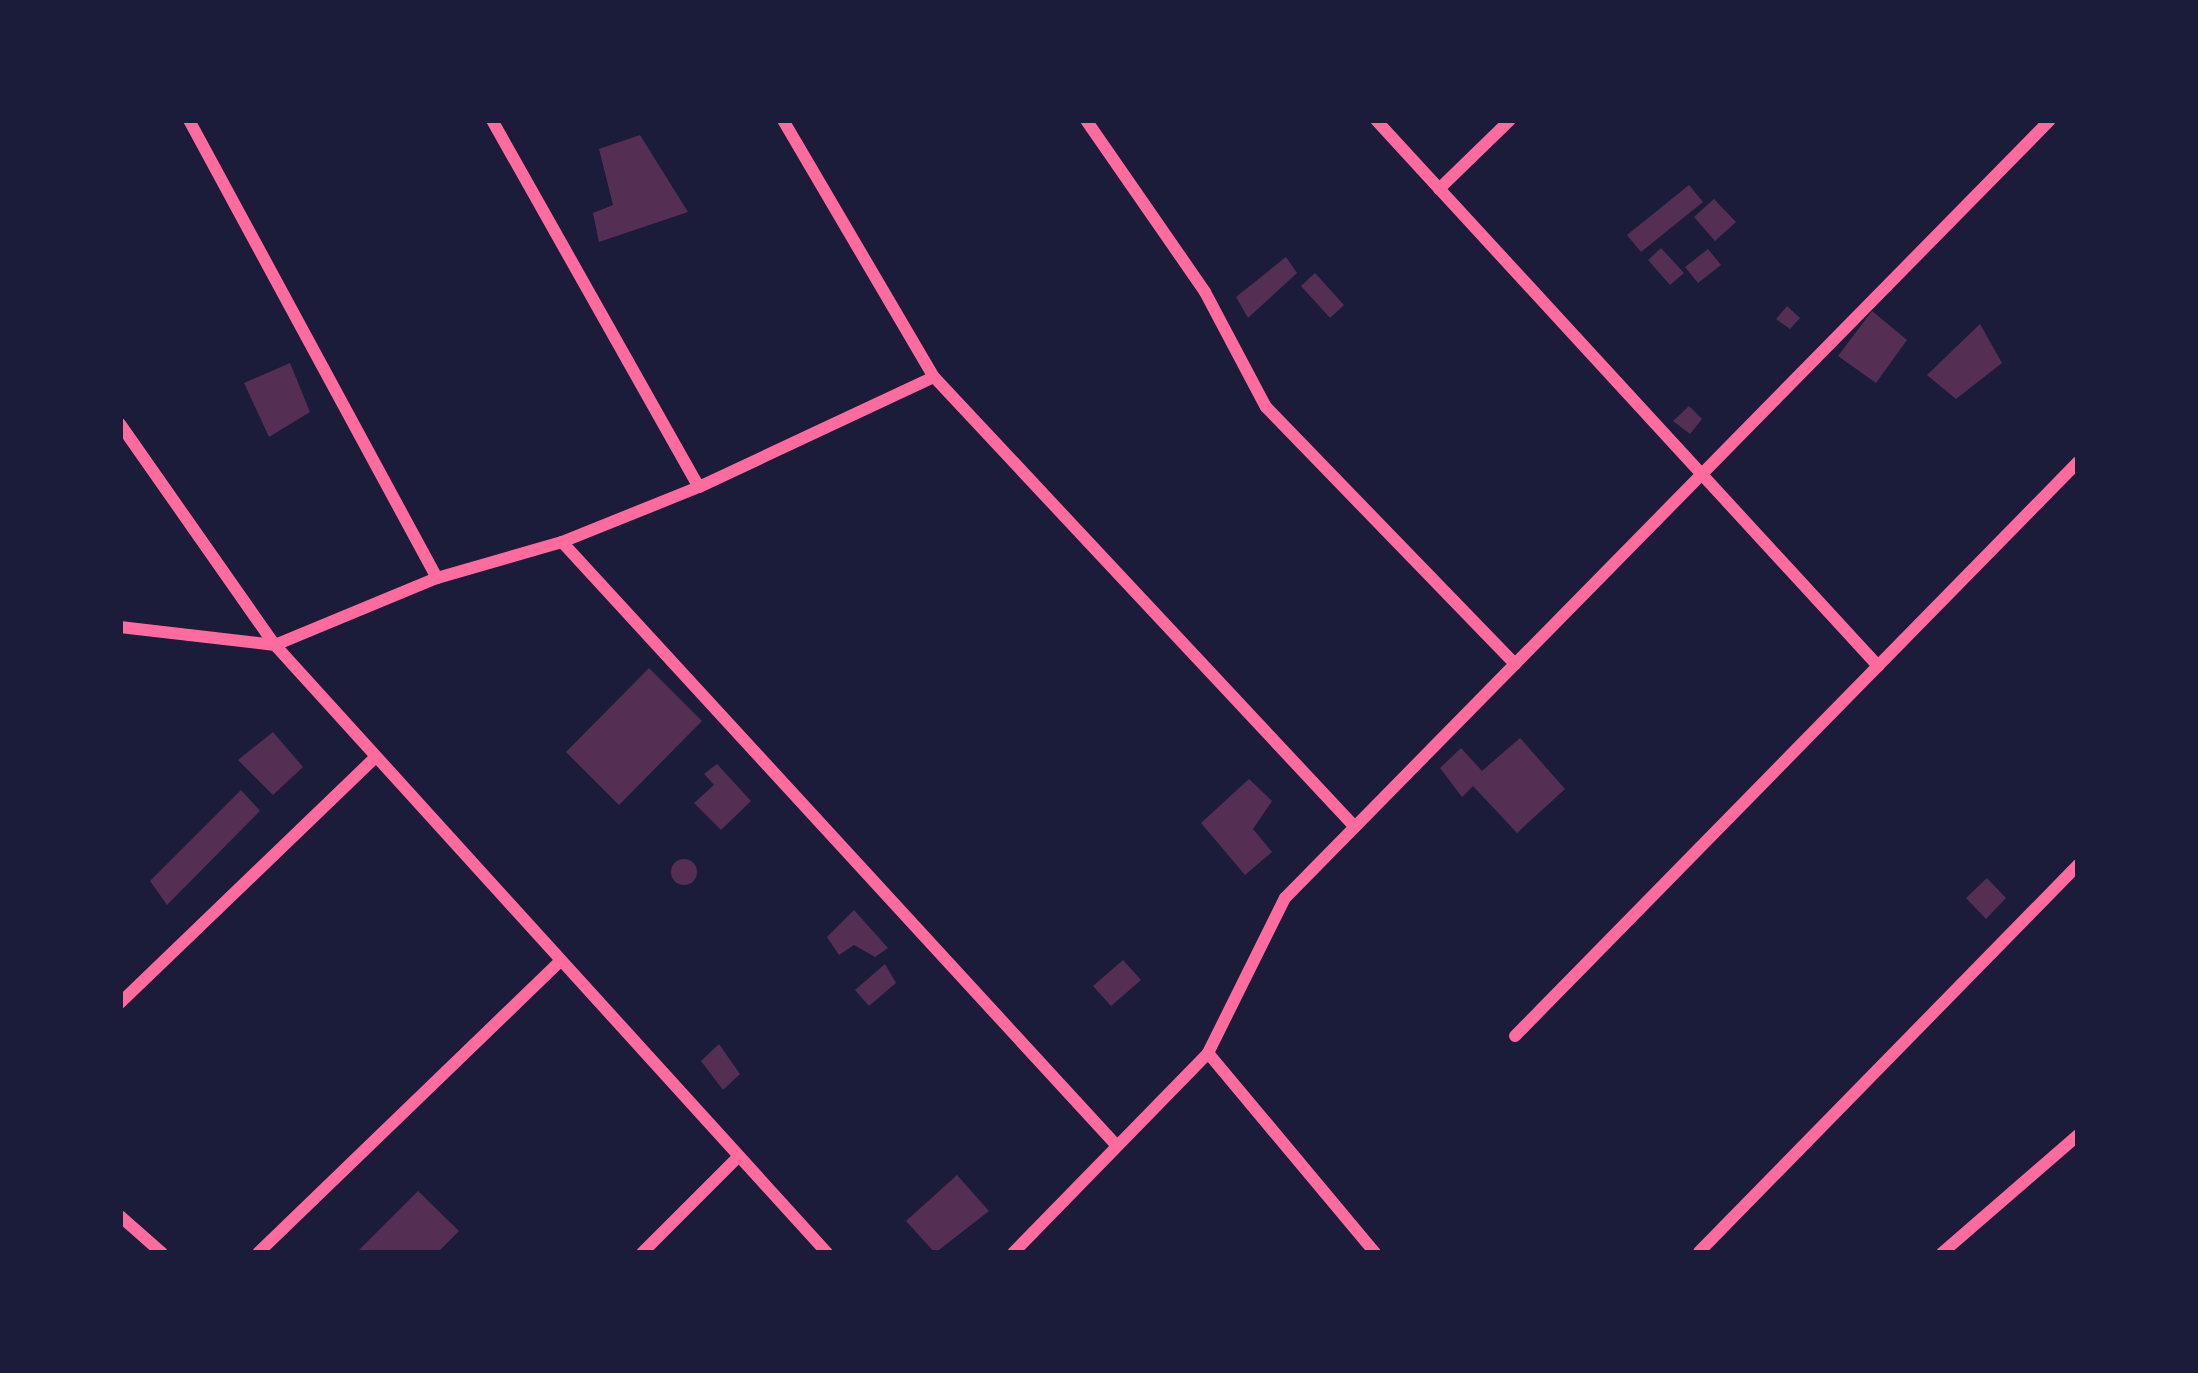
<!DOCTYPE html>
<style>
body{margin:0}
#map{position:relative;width:2198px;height:1373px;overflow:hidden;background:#1b1b3a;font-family:"Open Sans",sans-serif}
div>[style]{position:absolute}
.building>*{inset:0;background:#542f53}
.round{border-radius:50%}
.minor>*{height:12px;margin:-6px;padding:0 6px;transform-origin:6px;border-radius:6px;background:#ff6b9d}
span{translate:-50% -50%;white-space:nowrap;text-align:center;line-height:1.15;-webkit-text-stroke:10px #1b1b3a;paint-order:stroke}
.frame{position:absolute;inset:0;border:123px solid #1b1b3a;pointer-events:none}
</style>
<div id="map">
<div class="building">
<div style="clip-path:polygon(640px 135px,688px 212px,599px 242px,593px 213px,613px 205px,599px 149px)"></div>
<div style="clip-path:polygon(1689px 185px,1703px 202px,1641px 252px,1627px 235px)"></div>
<div style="clip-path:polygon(1714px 199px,1736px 222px,1715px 241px,1694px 217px)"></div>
<div style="clip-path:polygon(1661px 248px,1684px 273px,1670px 285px,1648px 260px)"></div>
<div style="clip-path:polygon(1708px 249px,1721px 265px,1698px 283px,1685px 267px)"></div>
<div style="clip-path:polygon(1286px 257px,1297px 273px,1248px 318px,1236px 297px)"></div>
<div style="clip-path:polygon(1315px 273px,1344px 305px,1330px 318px,1301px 286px)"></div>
<div style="clip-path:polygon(1787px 306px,1800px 318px,1790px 329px,1776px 319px)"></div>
<div style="clip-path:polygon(1872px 311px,1907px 340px,1876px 383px,1838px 356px)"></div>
<div style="clip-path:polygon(1980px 324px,2002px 363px,1956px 399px,1927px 375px)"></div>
<div style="clip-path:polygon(290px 363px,310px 412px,269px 437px,244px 383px)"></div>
<div style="clip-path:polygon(1689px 406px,1702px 419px,1690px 434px,1673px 421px)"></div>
<div style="clip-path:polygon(649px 668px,702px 721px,619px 805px,566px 752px)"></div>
<div style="clip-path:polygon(273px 732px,303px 767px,273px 795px,238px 760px)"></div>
<div style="clip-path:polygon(1520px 738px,1565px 789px,1517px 833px,1473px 786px,1462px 797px,1440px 768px,1461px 748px,1482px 771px)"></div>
<div style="clip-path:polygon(717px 764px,751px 801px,721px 830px,694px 803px,714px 785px,704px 774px)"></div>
<div style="clip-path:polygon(1249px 779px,1272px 801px,1253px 829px,1272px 852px,1245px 875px,1201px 823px)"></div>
<div style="clip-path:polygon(241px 790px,260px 811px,167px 905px,150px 881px)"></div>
<div class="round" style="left:671px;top:859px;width:26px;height:26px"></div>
<div style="clip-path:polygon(1987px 878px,2006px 898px,1986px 919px,1966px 898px)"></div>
<div style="clip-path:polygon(854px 910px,888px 948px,875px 957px,854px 945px,839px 955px,827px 937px)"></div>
<div style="clip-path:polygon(1123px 960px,1141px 980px,1111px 1006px,1093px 986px)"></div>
<div style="clip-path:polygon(885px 964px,896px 983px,869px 1006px,855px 990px)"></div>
<div style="clip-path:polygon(719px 1044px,740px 1074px,723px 1090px,701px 1061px)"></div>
<div style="clip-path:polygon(957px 1175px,989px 1211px,935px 1253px,906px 1221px)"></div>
<div style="clip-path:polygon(418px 1191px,459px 1231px,437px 1253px,356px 1253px)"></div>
</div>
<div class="minor">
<div style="left:189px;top:120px;width:521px;rotate:61.57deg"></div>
<div style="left:492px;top:120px;width:421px;rotate:60.6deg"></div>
<div style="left:783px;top:120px;width:298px;rotate:59.6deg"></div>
<div style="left:934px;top:377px;width:616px;rotate:46.91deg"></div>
<div style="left:1086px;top:120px;width:209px;rotate:55.3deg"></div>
<div style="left:1205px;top:292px;width:130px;rotate:62.1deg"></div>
<div style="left:1266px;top:407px;width:358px;rotate:45.9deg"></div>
<div style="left:1376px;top:120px;width:742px;rotate:47.4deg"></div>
<div style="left:1439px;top:189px;width:99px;rotate:-44.2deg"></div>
<div style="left:120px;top:424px;width:270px;rotate:55deg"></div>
<div style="left:275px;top:645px;width:821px;rotate:47.76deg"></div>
<div style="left:562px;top:542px;width:820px;rotate:47.42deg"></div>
<div style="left:120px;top:627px;width:156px;rotate:6.6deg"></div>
<div style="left:275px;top:645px;width:175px;rotate:-22.5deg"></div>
<div style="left:437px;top:578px;width:130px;rotate:-16.1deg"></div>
<div style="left:562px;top:542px;width:148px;rotate:-21.9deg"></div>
<div style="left:699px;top:487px;width:259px;rotate:-25.1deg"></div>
<div style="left:120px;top:1003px;width:355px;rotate:-43.9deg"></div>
<div style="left:1515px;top:1036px;width:804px;rotate:-45.55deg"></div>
<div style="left:1208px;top:1053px;width:261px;rotate:50.1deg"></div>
<div style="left:120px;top:1216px;width:56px;rotate:41.4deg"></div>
<div style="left:1699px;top:1252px;width:542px;rotate:-45.6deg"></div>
<div style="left:258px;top:1253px;width:421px;rotate:-44deg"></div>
<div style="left:642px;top:1253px;width:137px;rotate:-45deg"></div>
<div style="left:1013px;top:1253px;width:279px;rotate:-45.7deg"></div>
<div style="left:1208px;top:1053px;width:173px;rotate:-63.6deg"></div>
<div style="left:1285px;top:898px;width:1091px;rotate:-45.48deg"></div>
<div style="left:1942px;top:1253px;width:180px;rotate:-40.9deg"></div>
</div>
<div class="frame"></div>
</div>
